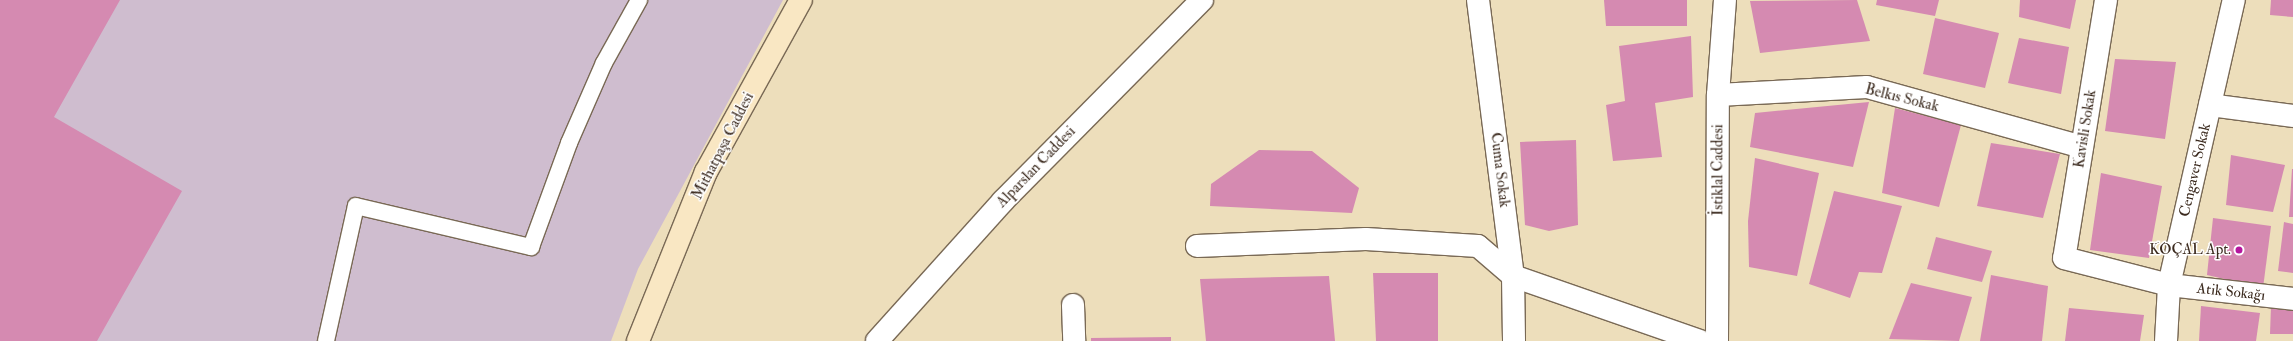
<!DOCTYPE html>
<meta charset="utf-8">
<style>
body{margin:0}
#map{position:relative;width:2293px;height:341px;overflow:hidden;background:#eddebb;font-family:"IM FELL Double Pica",serif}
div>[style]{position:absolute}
.industrial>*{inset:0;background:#cfbdcf}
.building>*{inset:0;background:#d58ab1}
.roads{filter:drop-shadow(1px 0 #796955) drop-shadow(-1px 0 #796955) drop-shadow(0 1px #796955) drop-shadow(0 -1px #796955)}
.lane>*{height:16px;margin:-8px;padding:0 8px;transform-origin:8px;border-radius:8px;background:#fff}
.street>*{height:22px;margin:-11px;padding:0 11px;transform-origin:11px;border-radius:11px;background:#fff}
.secondary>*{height:22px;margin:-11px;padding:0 11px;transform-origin:11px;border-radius:11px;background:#f9e7c3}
.dots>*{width:11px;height:11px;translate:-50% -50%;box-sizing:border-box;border:2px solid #fff;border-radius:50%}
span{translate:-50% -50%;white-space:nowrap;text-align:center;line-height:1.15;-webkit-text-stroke:3px #fff;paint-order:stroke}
.street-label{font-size:15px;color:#3b2a1e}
.poi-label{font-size:15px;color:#3b2a1e}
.right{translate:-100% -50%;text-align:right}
</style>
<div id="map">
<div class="industrial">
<div style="clip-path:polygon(0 0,783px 0,638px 269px,611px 341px,0 341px)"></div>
</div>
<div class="building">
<div style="clip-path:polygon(0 0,120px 0,54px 117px,182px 191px,97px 341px,0 341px)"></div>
<div style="clip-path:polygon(1604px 0,1687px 0,1687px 26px,1606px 26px)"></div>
<div style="clip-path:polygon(1857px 0,1870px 41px,1760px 53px,1750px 1px)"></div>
<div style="clip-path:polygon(1877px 0,1939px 0,1935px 16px,1876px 5px)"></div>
<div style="clip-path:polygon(2020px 0,2076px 0,2070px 29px,2019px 17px)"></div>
<div style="clip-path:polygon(2271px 0,2293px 0,2293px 17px,2270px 15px)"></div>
<div style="clip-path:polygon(1935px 18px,1999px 33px,1985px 88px,1923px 74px)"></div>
<div style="clip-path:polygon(1691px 36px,1693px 97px,1655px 103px,1662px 157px,1613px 161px,1606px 105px,1625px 101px,1619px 46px)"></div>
<div style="clip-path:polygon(2019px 38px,2069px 47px,2061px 94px,2008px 83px)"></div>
<div style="clip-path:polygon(2115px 59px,2176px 62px,2165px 139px,2105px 131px)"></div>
<div style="clip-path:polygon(1869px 102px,1853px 167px,1750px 147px,1755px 113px)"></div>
<div style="clip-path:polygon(1895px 108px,1961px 125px,1939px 207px,1882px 193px)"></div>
<div style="clip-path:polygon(1576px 140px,1578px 225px,1549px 231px,1525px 225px,1520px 142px)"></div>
<div style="clip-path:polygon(1991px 143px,2060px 154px,2043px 218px,1977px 206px)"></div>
<div style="clip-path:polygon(1259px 150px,1312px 151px,1359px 188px,1352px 213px,1210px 206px,1211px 184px)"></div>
<div style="clip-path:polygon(2231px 155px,2285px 165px,2273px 212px,2226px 205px)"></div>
<div style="clip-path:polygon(1755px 158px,1819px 173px,1797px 276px,1749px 267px,1748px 221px)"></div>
<div style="clip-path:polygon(2292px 169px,2293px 169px,2293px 217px,2289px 217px)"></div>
<div style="clip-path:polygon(2101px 173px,2162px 186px,2149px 258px,2090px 250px)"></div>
<div style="clip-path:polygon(1834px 191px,1902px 206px,1882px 273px,1859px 272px,1850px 298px,1809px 284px)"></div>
<div style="clip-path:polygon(2213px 218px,2271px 226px,2263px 288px,2207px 275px)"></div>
<div style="clip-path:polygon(2284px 222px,2293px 224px,2293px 273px,2278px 271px)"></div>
<div style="clip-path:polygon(1936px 237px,1992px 251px,1982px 282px,1927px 269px)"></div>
<div style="clip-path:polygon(1373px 273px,1438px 273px,1438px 341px,1376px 341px)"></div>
<div style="clip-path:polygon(1991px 275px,2048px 286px,2042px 341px,1980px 341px)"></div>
<div style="clip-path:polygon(1329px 276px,1335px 341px,1206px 341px,1200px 279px)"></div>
<div style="clip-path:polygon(1911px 283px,1972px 297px,1959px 341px,1889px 339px)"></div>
<div style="clip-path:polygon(2201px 306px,2260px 313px,2256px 341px,2199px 341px)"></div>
<div style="clip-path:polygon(2271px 306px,2293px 307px,2293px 334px,2270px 334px)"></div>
<div style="clip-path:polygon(2069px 308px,2144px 315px,2140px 341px,2065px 341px)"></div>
<div style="clip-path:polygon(1171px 337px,1171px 341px,1091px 341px,1091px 338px)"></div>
</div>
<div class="roads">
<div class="lane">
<div style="left:326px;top:341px;width:138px;rotate:-77.5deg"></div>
<div style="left:356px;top:206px;width:180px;rotate:13.2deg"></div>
<div style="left:531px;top:247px;width:111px;rotate:-69.9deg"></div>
<div style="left:569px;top:143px;width:87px;rotate:-66.4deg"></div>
<div style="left:604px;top:63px;width:72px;rotate:-60.9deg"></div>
</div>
<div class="street">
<div style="left:1478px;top:0;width:278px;rotate:82.8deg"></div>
<div style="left:1513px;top:276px;width:65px;rotate:89.1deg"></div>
<div style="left:2106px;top:0;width:261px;rotate:99.2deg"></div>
<div style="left:2064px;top:258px;width:108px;rotate:14.4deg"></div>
<div style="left:2169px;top:285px;width:125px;rotate:6.4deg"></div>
<div style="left:1718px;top:95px;width:149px;rotate:-3.1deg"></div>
<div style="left:1867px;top:87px;width:223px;rotate:15.6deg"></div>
<div style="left:2210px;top:105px;width:84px;rotate:7.5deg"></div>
<div style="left:1197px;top:246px;width:169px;rotate:-2.4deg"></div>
<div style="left:1366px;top:239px;width:112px;rotate:3.6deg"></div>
<div style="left:1478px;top:246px;width:46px;rotate:40.6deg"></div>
<div style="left:1513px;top:276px;width:198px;rotate:19.2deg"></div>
<div style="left:1073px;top:305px;width:36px;rotate:88deg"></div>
<div style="left:877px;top:341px;width:188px;rotate:-48deg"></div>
<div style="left:1003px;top:201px;width:283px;rotate:-45.3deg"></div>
<div style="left:1717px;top:341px;width:246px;rotate:-89.8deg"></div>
<div style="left:1718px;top:95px;width:95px;rotate:-85.8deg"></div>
<div style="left:2166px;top:341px;width:56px;rotate:-86.9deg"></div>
<div style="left:2169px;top:285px;width:292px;rotate:-77.2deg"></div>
</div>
<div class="secondary">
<div style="left:638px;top:341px;width:182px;rotate:-68.1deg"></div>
<div style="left:706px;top:172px;width:196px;rotate:-61.1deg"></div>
</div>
</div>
<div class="dots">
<div style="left:2239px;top:250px;background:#b5179e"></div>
</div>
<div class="street-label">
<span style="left:1902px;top:98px;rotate:14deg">Belkıs Sokak</span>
<span style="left:2085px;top:129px;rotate:-81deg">Kavisli Sokak</span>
<span style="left:723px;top:146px;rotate:-63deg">Mithatpaşa Caddesi</span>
<span style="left:1036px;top:167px;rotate:-46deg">Alparslan Caddesi</span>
<span style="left:1500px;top:170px;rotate:83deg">Cuma Sokak</span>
<span style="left:1718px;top:170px;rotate:-90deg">İstiklal Caddesi</span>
<span style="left:2195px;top:170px;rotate:-77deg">Cengaver Sokak</span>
<span style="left:2231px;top:292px;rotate:6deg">Atik Sokağı</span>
</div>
<div class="poi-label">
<span class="right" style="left:2231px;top:250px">KOÇAL Apt.</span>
</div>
</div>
